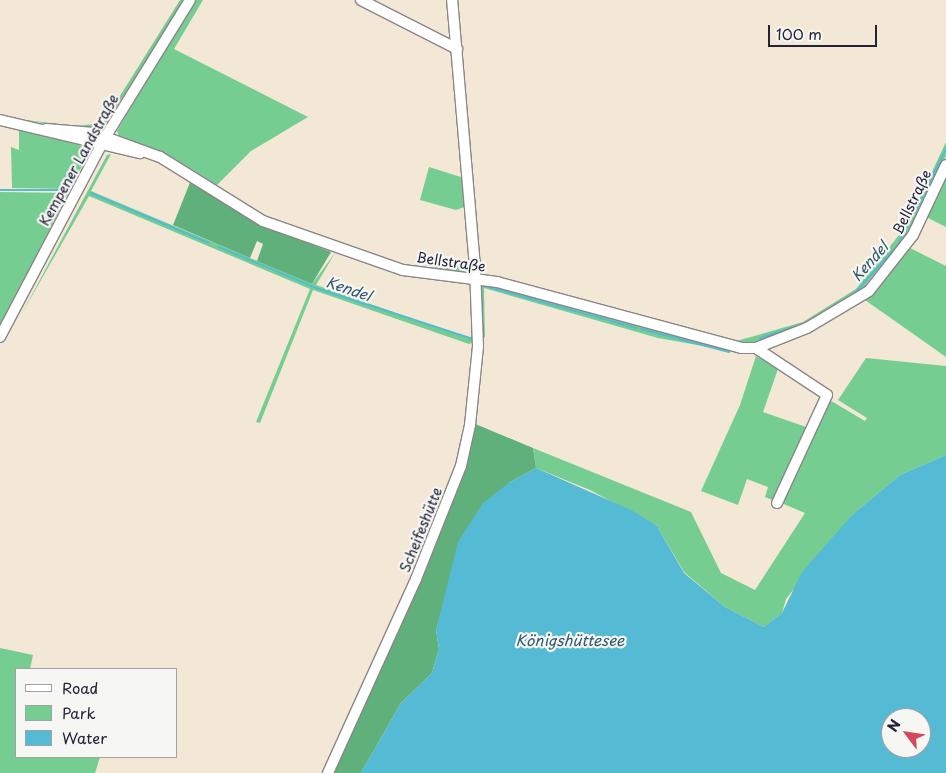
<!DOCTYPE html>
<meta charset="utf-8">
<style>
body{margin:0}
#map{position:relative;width:946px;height:773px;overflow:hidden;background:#f2e8d5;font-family:"Playpen Sans",sans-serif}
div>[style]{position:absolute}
.green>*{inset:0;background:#76cd92}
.forest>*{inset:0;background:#60b07c}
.water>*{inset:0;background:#55bad3}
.stream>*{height:2px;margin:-1px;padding:0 1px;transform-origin:1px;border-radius:1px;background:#55bad3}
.roads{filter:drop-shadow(1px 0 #8a8588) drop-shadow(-1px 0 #8a8588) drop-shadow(0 1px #8a8588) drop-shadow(0 -1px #8a8588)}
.minor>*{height:10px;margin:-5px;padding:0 5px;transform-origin:5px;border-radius:5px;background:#fff}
span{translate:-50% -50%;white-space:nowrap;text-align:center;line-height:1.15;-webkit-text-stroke:4.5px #f6f6f2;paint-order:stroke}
.street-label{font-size:14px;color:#22223b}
.water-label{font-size:15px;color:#345770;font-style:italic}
.legend{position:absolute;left:15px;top:668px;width:162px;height:90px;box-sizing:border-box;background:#f6f6f2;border:1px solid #a1a1a9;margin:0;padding:6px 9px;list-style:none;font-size:15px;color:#22223b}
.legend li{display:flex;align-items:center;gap:10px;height:25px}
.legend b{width:25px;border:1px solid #a1a1a9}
.north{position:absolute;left:881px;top:708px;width:50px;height:50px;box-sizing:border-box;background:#f6f6f2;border:1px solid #a1a1a9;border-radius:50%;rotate:301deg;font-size:14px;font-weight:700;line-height:20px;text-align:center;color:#22223b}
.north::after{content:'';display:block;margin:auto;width:18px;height:22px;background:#d1495b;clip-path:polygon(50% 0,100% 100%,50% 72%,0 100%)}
.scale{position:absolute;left:768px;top:25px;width:109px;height:22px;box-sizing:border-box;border:2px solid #22223b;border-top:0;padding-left:6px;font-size:15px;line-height:18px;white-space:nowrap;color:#22223b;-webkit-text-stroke:4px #f6f6f2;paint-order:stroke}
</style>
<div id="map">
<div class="green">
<div style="clip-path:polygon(180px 0,185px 0,104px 126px,94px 130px,0 117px,77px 126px,103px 123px)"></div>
<div style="clip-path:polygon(194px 0,203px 0,174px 49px,308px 117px,251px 151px,217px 185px,173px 158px,120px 139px,117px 131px)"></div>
<div style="clip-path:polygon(0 124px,86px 147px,86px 158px,70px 189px,12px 188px,11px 147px,19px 150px,19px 130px)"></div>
<div style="clip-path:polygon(946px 142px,946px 156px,912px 227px,859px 293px,806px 325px,748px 344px,733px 342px,803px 322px,856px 289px,907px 225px)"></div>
<div style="clip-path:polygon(111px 154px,91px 191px,312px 284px,335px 253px,316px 285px,468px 338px,476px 335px,476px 341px,469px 344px,313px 290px,260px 423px,256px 422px,310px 289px,89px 196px,21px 315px,107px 155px)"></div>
<div style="clip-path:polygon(429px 167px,464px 178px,467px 206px,456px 210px,420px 200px)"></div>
<div style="clip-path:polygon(946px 175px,946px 227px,926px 217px)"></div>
<div style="clip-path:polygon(0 192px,68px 193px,0 329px)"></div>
<div style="clip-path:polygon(910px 248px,946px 266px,946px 357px,865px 300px)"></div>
<div style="clip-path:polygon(437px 256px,472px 262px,470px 273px,434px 270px)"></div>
<div style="clip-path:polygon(481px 283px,530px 294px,731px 351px,658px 338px,484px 288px,485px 337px,480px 339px)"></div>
<div style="clip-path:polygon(756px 356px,778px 369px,763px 412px,809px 428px,775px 501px,765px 497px,768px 487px,747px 479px,738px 505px,701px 491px,740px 405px)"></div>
<div style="clip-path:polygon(866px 358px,946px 366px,946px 455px,900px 475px,853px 514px,786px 599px,782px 613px,764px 627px,725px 607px,684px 572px,657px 526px,590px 490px,536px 468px,533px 448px,691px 512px,721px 573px,755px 590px,805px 513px,779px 502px,828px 399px,865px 421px,867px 418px,838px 400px)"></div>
<div style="clip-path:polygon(0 648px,33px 655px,30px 669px,16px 669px,16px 757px,100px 757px,95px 773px,0 773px)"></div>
</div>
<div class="forest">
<div style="clip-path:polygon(191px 180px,256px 223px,331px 252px,312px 284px,257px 261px,263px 244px,257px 241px,250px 258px,173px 225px)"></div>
<div style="clip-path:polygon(473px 423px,533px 448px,536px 468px,510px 482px,451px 579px,436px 630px,439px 649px,432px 673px,401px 703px,361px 773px,331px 773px,353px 729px)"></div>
</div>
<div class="water">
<div style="clip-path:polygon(evenodd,946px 455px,946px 773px,361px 773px,401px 703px,432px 673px,439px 649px,436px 630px,458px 542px,483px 503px,510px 482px,536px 468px,631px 510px,657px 526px,684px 573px,725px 607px,764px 627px,782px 613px,802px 572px,853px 514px,900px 475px,946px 455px,891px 718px,921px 718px,921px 748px,891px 748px,891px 718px)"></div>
</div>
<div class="stream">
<div style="left:0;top:190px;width:62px"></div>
<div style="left:91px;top:193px;width:128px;rotate:23deg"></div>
<div style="left:219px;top:247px;width:105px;rotate:22.9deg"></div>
<div style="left:316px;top:288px;width:165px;rotate:18deg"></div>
<div style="left:851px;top:297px;width:70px;rotate:-47.9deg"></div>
<div style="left:898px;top:245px;width:107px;rotate:-63.4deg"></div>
<div style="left:641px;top:329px;width:91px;rotate:14.6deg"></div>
<div style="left:482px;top:336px;width:51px;rotate:-91.1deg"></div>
<div style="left:481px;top:285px;width:161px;rotate:15.5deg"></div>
<div style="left:760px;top:338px;width:45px;rotate:-18deg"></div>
</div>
<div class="roads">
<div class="minor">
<div style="left:361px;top:0;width:108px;rotate:27deg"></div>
<div style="left:0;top:120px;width:144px;rotate:13.3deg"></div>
<div style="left:46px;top:129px;width:48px;rotate:4.8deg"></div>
<div style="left:94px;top:133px;width:70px;rotate:20deg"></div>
<div style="left:160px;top:157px;width:121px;rotate:31.9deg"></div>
<div style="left:263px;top:221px;width:148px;rotate:19.3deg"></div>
<div style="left:403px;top:270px;width:95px;rotate:7.3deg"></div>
<div style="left:497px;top:282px;width:253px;rotate:15.1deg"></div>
<div style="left:741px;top:348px;width:15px"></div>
<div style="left:756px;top:348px;width:55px;rotate:-21.4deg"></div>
<div style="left:807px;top:328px;width:72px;rotate:-30.8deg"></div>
<div style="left:869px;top:291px;width:71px;rotate:-51.8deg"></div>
<div style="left:913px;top:235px;width:77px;rotate:-64.8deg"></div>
<div style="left:0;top:337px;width:227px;rotate:-62.2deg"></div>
<div style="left:106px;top:136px;width:160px;rotate:-58.3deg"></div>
<div style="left:756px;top:348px;width:85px;rotate:33.5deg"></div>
<div style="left:827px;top:395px;width:119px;rotate:114.8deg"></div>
<div style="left:328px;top:773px;width:213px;rotate:-65.6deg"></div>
<div style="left:416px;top:579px;width:122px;rotate:-68.3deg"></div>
<div style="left:461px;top:466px;width:42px;rotate:-77.6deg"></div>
<div style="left:470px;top:425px;width:79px;rotate:-84.2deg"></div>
<div style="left:478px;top:346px;width:79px;rotate:-92.2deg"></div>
<div style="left:475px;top:267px;width:268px;rotate:-94.9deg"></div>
</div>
</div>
<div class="street-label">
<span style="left:79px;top:160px;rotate:-61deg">Kempener Landstraße</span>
<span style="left:912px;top:202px;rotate:-64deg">Bellstraße</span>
<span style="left:451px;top:262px;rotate:8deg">Bellstraße</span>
<span style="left:421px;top:530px;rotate:-68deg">Scheifeshütte</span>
</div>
<div class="water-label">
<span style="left:869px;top:261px;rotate:-48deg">Kendel</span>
<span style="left:349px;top:288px;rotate:19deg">Kendel</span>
<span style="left:570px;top:640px">Königshüttesee</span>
</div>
<ul class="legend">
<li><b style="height:6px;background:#fff"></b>Road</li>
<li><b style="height:14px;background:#76cd92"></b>Park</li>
<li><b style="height:14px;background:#55bad3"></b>Water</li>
</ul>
<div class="north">N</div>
<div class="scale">100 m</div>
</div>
